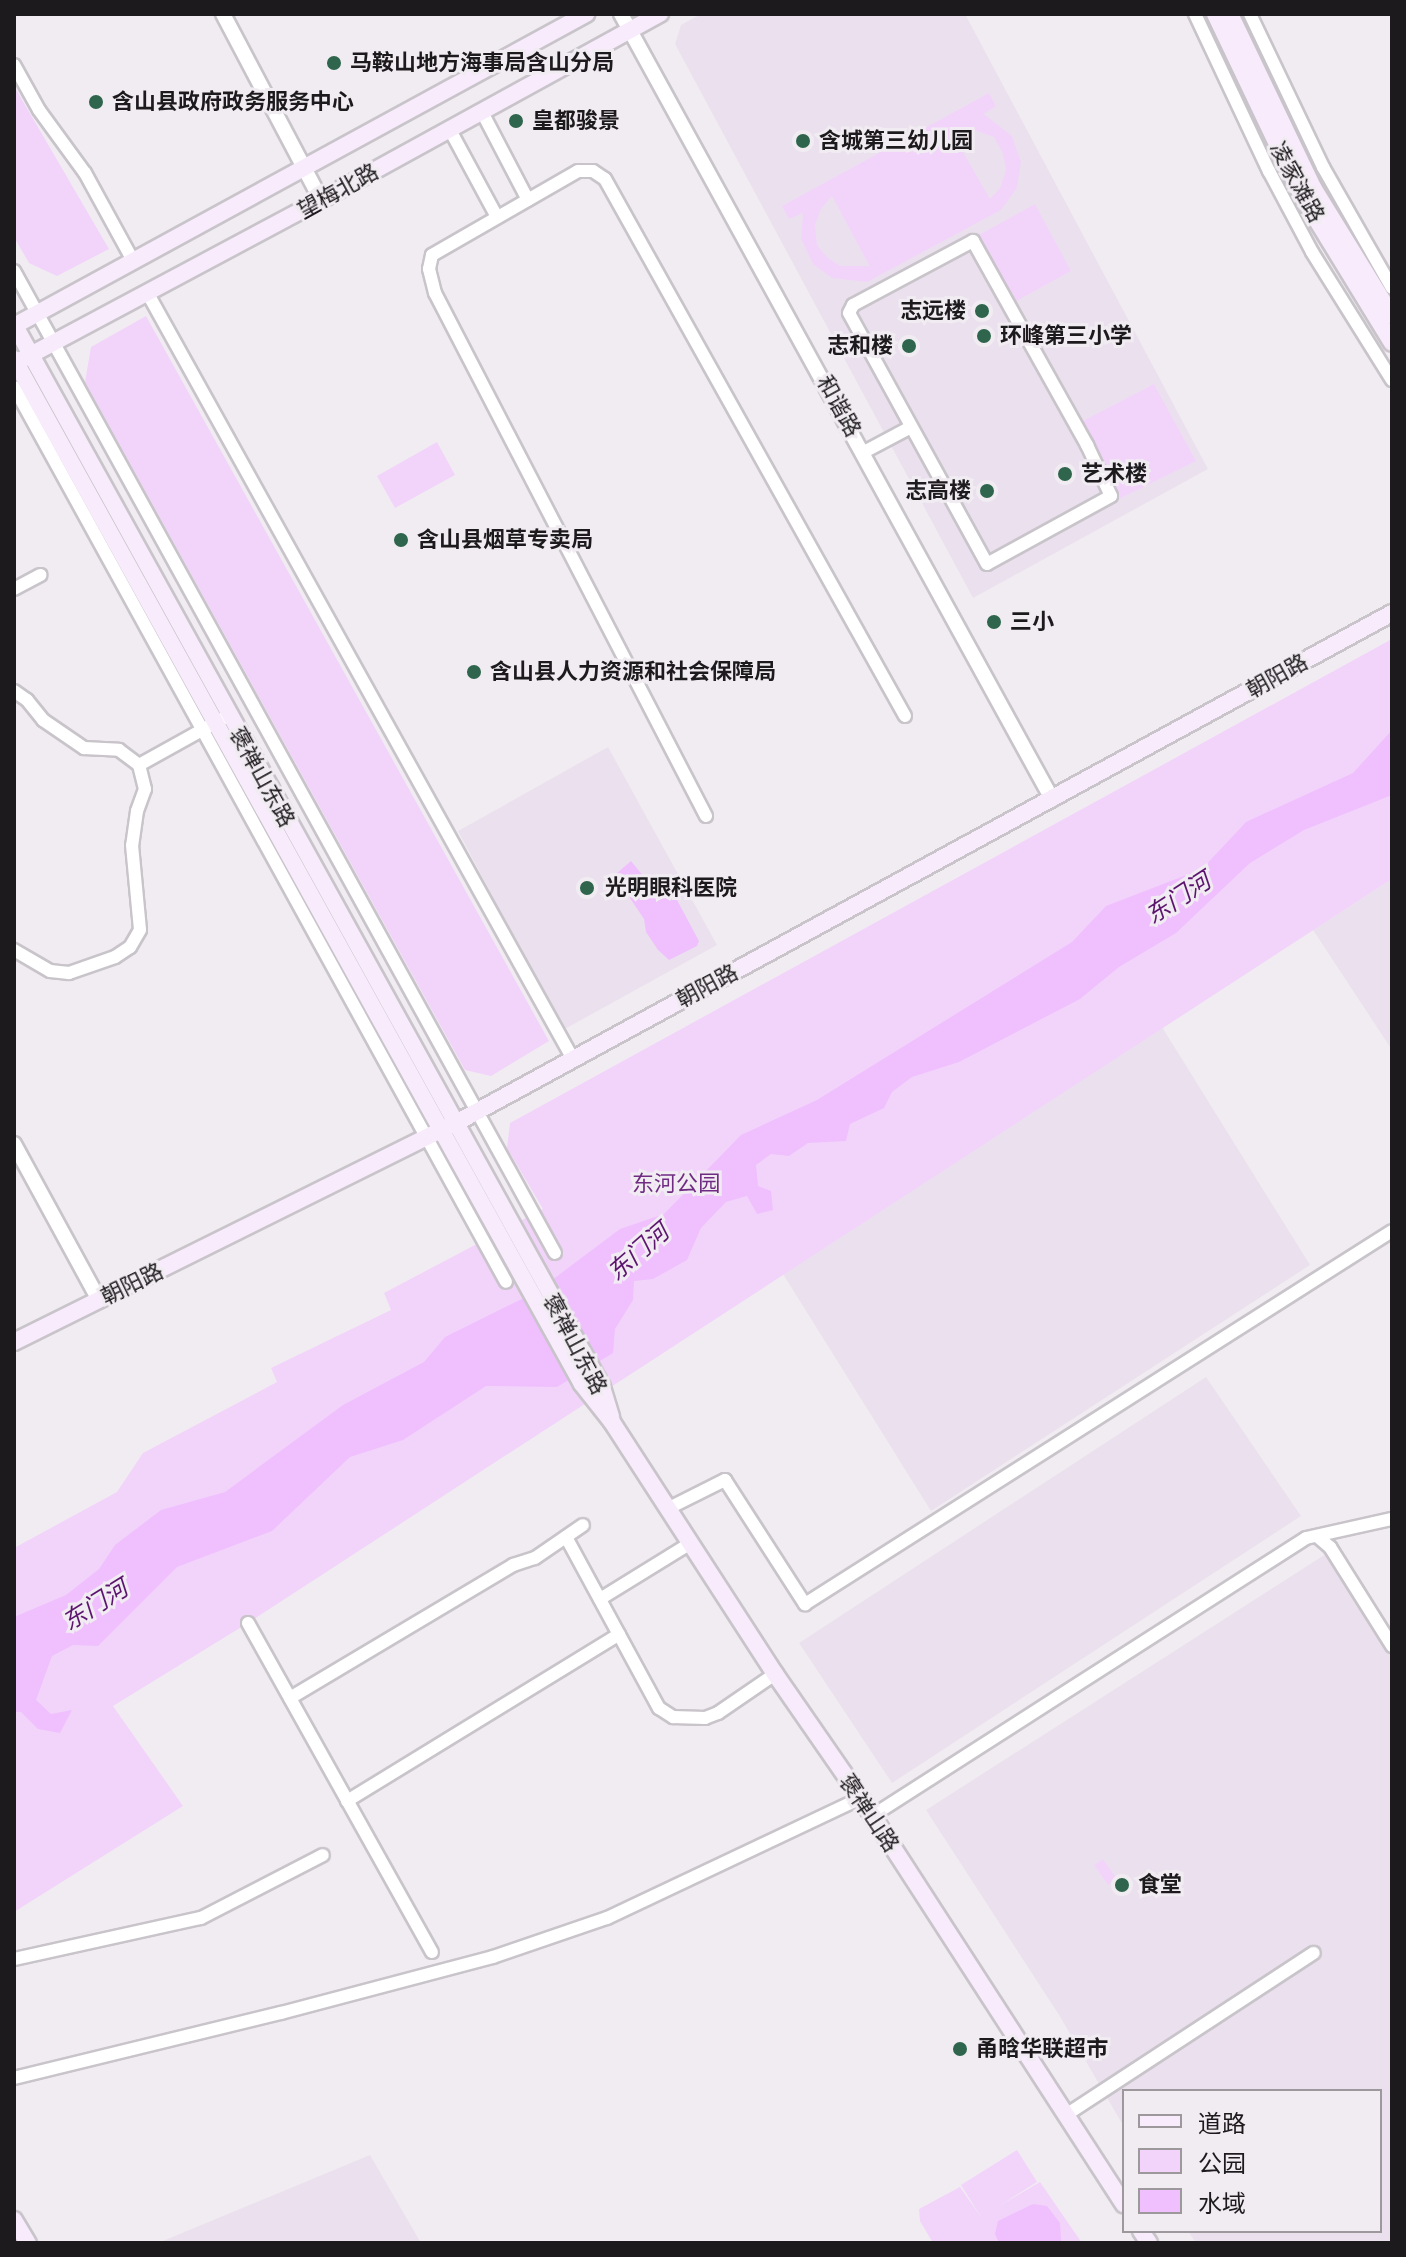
<!DOCTYPE html>
<meta charset="utf-8">
<style>
body{margin:0}
#map{position:relative;width:1406px;height:2257px;overflow:hidden;background:#f1ecf2;font-family:"Archivo Narrow","Noto Sans SC",sans-serif}
div>[style]{position:absolute}
.built>*{inset:0;background:#ebe1ee}
.green>*{inset:0;background:#f2d4fb}
.water>*{inset:0;background:#efc0fd}
.roads{filter:drop-shadow(2px 0 #c8c4ca) drop-shadow(-2px 0 #c8c4ca) drop-shadow(0 2px #c8c4ca) drop-shadow(0 -2px #c8c4ca)}
.minor>*{height:12px;margin:-6px;padding:0 6px;transform-origin:6px;border-radius:6px;background:#fff}
.tertiary>*{height:14px;margin:-7px;padding:0 7px;transform-origin:7px;border-radius:7px;background:#fff}
.secondary>*{height:16px;margin:-8px;padding:0 8px;transform-origin:8px;border-radius:8px;background:#f8ecfc}
.dots>*{width:22px;height:22px;translate:-50% -50%;box-sizing:border-box;border:4px solid #f1ecf2;border-radius:50%}
span{translate:-50% -50%;white-space:nowrap;text-align:center;line-height:1.15;-webkit-text-stroke:6px #f1ecf2;paint-order:stroke}
.poi-label{font-size:22px;color:#1c1a1c;font-weight:700}
.left{translate:0 -50%;text-align:left}
.right{translate:-100% -50%;text-align:right}
.street-label{font-size:22px;color:#1c1a1c}
.park-label{font-size:22px;color:#702b83}
.water-label{font-size:24px;color:#5c156e;font-style:italic}
.frame{position:absolute;inset:0;border:16px solid #1c1a1c;pointer-events:none}
.legend{position:absolute;left:1122px;top:2089px;width:260px;height:144px;box-sizing:border-box;background:#f1ecf2;border:2px solid #9c989c;margin:0;padding:10px 14px;list-style:none;font-size:24px;color:#1c1a1c}
.legend li{display:flex;align-items:center;gap:16px;height:40px}
.legend b{width:40px;border:2px solid #9c989c}
</style>
<div id="map">
<div class="built">
<div style="clip-path:polygon(701px 14px,965px 14px,1208px 469px,973px 598px,675px 44px,681px 25px)"></div>
<div style="clip-path:polygon(608px 747px,717px 945px,563px 1030px,458px 831px)"></div>
<div style="clip-path:polygon(1392px 879px,1392px 1050px,1313px 930px)"></div>
<div style="clip-path:polygon(1162px 1027px,1310px 1265px,931px 1511px,783px 1274px)"></div>
<div style="clip-path:polygon(1206px 1377px,1301px 1516px,892px 1783px,799px 1643px)"></div>
<div style="clip-path:polygon(1329px 1552px,1392px 1657px,1392px 2243px,1196px 2243px,1188px 2231px,1380px 2231px,1380px 2091px,1124px 2091px,1124px 2127px,1059px 2015px,926px 1810px)"></div>
<div style="clip-path:polygon(370px 2155px,421px 2243px,158px 2243px)"></div>
</div>
<div class="green">
<div style="clip-path:polygon(14px 86px,109px 249px,57px 276px,29px 263px,14px 237px)"></div>
<div style="clip-path:polygon(evenodd,989px 93px,996px 106px,984px 114px,1012px 136px,1021px 162px,1017px 188px,1001px 210px,867px 282px,832px 278px,813px 264px,801px 239px,803px 213px,789px 219px,782px 206px,989px 93px,966px 127px,994px 137px,1003px 154px,1006px 170px,1000px 188px,990px 199px,951px 131px,966px 127px,989px 93px,832px 196px,869px 265px,869px 266px,840px 266px,827px 257px,817px 245px,815px 225px,821px 209px,832px 196px)"></div>
<div style="clip-path:polygon(1035px 204px,1071px 271px,1013px 303px,977px 236px)"></div>
<div style="clip-path:polygon(146px 316px,549px 1041px,491px 1076px,465px 1070px,85px 382px,91px 347px)"></div>
<div style="clip-path:polygon(1154px 384px,1196px 461px,1119px 499px,1079px 423px)"></div>
<div style="clip-path:polygon(437px 442px,455px 475px,395px 508px,377px 476px)"></div>
<div style="clip-path:polygon(1392px 639px,1392px 879px,248px 1623px,113px 1706px,183px 1806px,14px 1912px,14px 1548px,117px 1492px,143px 1453px,277px 1382px,271px 1368px,391px 1310px,384px 1293px,543px 1209px,507px 1148px,510px 1123px)"></div>
<div style="clip-path:polygon(1103px 1859px,1117px 1879px,1108px 1885px,1094px 1865px)"></div>
<div style="clip-path:polygon(1017px 2150px,1037px 2182px,999px 2206px,1040px 2182px,1082px 2243px,933px 2243px,920px 2221px,919px 2209px,960px 2187px,981px 2217px,961px 2185px)"></div>
</div>
<div class="water">
<div style="clip-path:polygon(1392px 730px,1392px 795px,1304px 830px,1250px 863px,1176px 933px,1119px 967px,1080px 999px,959px 1062px,912px 1077px,892px 1092px,884px 1108px,850px 1124px,846px 1141px,808px 1143px,789px 1156px,771px 1154px,756px 1165px,758px 1186px,771px 1191px,773px 1210px,757px 1214px,747px 1196px,726px 1202px,701px 1228px,687px 1260px,653px 1279px,634px 1281px,633px 1300px,615px 1329px,613px 1353px,557px 1387px,486px 1386px,403px 1440px,350px 1457px,272px 1531px,177px 1567px,98px 1646px,73px 1645px,52px 1656px,36px 1700px,51px 1714px,72px 1710px,60px 1733px,38px 1729px,21px 1712px,14px 1712px,14px 1617px,66px 1595px,99px 1569px,115px 1545px,161px 1510px,225px 1492px,343px 1405px,424px 1362px,445px 1337px,536px 1292px,620px 1229px,664px 1214px,741px 1135px,817px 1100px,1072px 942px,1106px 906px,1202px 869px,1246px 822px,1353px 773px)"></div>
<div style="clip-path:polygon(631px 861px,653px 888px,665px 882px,669px 885px,699px 941px,697px 946px,669px 960px,658px 950px,646px 932px,644px 919px,617px 879px,617px 873px)"></div>
<div style="clip-path:polygon(1033px 2204px,1047px 2206px,1060px 2223px,1061px 2241px,999px 2243px,995px 2234px,998px 2221px)"></div>
</div>
<div class="roads">
<div class="minor">
<div style="left:1195px;top:14px;width:174px;rotate:64.8deg"></div>
<div style="left:1269px;top:171px;width:92px;rotate:62deg"></div>
<div style="left:1312px;top:252px;width:151px;rotate:58deg"></div>
<div style="left:1250px;top:14px;width:170px;rotate:64.5deg"></div>
<div style="left:1323px;top:167px;width:139px;rotate:60.3deg"></div>
<div style="left:14px;top:65px;width:51px;rotate:60.9deg"></div>
<div style="left:39px;top:110px;width:78px;rotate:53.9deg"></div>
<div style="left:85px;top:173px;width:98px;rotate:61.3deg"></div>
<div style="left:482px;top:112px;width:99px;rotate:62.4deg"></div>
<div style="left:450px;top:130px;width:99px;rotate:61.6deg"></div>
<div style="left:973px;top:241px;width:234px;rotate:60.8deg"></div>
<div style="left:1087px;top:445px;width:56px;rotate:64.8deg"></div>
<div style="left:1111px;top:496px;width:141px;rotate:151.3deg"></div>
<div style="left:987px;top:564px;width:286px;rotate:-118.8deg"></div>
<div style="left:849px;top:313px;width:9px;rotate:-63deg"></div>
<div style="left:853px;top:305px;width:136px;rotate:-28.1deg"></div>
<div style="left:14px;top:271px;width:1121px;rotate:61.15deg"></div>
<div style="left:148px;top:294px;width:875px;rotate:60.95deg"></div>
<div style="left:14px;top:387px;width:1021px;rotate:61.2deg"></div>
<div style="left:864px;top:452px;width:53px;rotate:-28deg"></div>
<div style="left:14px;top:589px;width:30px;rotate:-28deg"></div>
<div style="left:14px;top:691px;width:16px;rotate:35deg"></div>
<div style="left:27px;top:700px;width:26px;rotate:51deg"></div>
<div style="left:43px;top:720px;width:50px;rotate:34.3deg"></div>
<div style="left:84px;top:748px;width:35px;rotate:3deg"></div>
<div style="left:119px;top:750px;width:25px;rotate:37deg"></div>
<div style="left:139px;top:765px;width:25px;rotate:76deg"></div>
<div style="left:145px;top:789px;width:23px;rotate:110deg"></div>
<div style="left:137px;top:811px;width:34px;rotate:98deg"></div>
<div style="left:132px;top:845px;width:85px;rotate:84.6deg"></div>
<div style="left:140px;top:930px;width:20px;rotate:120deg"></div>
<div style="left:130px;top:947px;width:18px;rotate:146deg"></div>
<div style="left:115px;top:957px;width:49px;rotate:160.8deg"></div>
<div style="left:69px;top:973px;width:19px;rotate:-174deg"></div>
<div style="left:50px;top:971px;width:42px;rotate:-149.7deg"></div>
<div style="left:139px;top:765px;width:103px;rotate:-29.1deg"></div>
<div style="left:706px;top:816px;width:589px;rotate:-117.39deg"></div>
<div style="left:435px;top:293px;width:25px;rotate:-104deg"></div>
<div style="left:429px;top:269px;width:14px;rotate:-78deg"></div>
<div style="left:432px;top:255px;width:168px;rotate:-29.9deg"></div>
<div style="left:578px;top:171px;width:15px"></div>
<div style="left:593px;top:171px;width:14px;rotate:34deg"></div>
<div style="left:605px;top:179px;width:615px;rotate:60.81deg"></div>
<div style="left:667px;top:1509px;width:65px;rotate:-26.6deg"></div>
<div style="left:725px;top:1480px;width:148px;rotate:57.2deg"></div>
<div style="left:805px;top:1604px;width:695px;rotate:-32.43deg"></div>
<div style="left:566px;top:1537px;width:195px;rotate:61.5deg"></div>
<div style="left:659px;top:1708px;width:17px;rotate:33deg"></div>
<div style="left:673px;top:1717px;width:32px;rotate:2deg"></div>
<div style="left:705px;top:1718px;width:14px;rotate:-21deg"></div>
<div style="left:718px;top:1713px;width:69px;rotate:-34.4deg"></div>
<div style="left:1318px;top:1537px;width:16px;rotate:40deg"></div>
<div style="left:1330px;top:1547px;width:117px;rotate:57.9deg"></div>
<div style="left:600px;top:1599px;width:105px;rotate:-31.7deg"></div>
<div style="left:248px;top:1623px;width:377px;rotate:60.8deg"></div>
<div style="left:290px;top:1698px;width:260px;rotate:-30.8deg"></div>
<div style="left:513px;top:1565px;width:23px;rotate:-18deg"></div>
<div style="left:535px;top:1558px;width:58px;rotate:-34.5deg"></div>
<div style="left:347px;top:1801px;width:319px;rotate:-31.5deg"></div>
<div style="left:872px;top:1816px;width:515px;rotate:-32.64deg"></div>
<div style="left:1306px;top:1538px;width:88px;rotate:-12.5deg"></div>
<div style="left:14px;top:1959px;width:191px;rotate:-12.4deg"></div>
<div style="left:201px;top:1918px;width:137px;rotate:-27.3deg"></div>
<div style="left:14px;top:2078px;width:275px;rotate:-13.7deg"></div>
<div style="left:281px;top:2013px;width:219px;rotate:-14.8deg"></div>
<div style="left:493px;top:1957px;width:120px;rotate:-18.9deg"></div>
<div style="left:607px;top:1918px;width:281px;rotate:-25.3deg"></div>
<div style="left:1066px;top:2115px;width:296px;rotate:-33.2deg"></div>
</div>
<div class="tertiary">
<div style="left:223px;top:14px;width:210px;rotate:62.2deg"></div>
<div style="left:621px;top:14px;width:896px;rotate:61.23deg"></div>
<div style="left:14px;top:1144px;width:178px;rotate:61.4deg"></div>
</div>
<div class="secondary">
<div style="left:1215px;top:14px;width:202px;rotate:64.5deg"></div>
<div style="left:1302px;top:196px;width:172px;rotate:58.5deg"></div>
<div style="left:1230px;top:14px;width:194px;rotate:64.4deg"></div>
<div style="left:1314px;top:189px;width:149px;rotate:58.4deg"></div>
<div style="left:14px;top:324px;width:1215px;rotate:61.05deg"></div>
<div style="left:602px;top:1387px;width:31px;rotate:73deg"></div>
<div style="left:14px;top:326px;width:652px;rotate:-28.61deg"></div>
<div style="left:14px;top:359px;width:1172px;rotate:61.01deg"></div>
<div style="left:582px;top:1384px;width:48px;rotate:51.7deg"></div>
<div style="left:612px;top:1422px;width:300px;rotate:57.1deg"></div>
<div style="left:775px;top:1674px;width:151px;rotate:55.3deg"></div>
<div style="left:861px;top:1798px;width:484px;rotate:57.1deg"></div>
<div style="left:23px;top:359px;width:338px;rotate:-28.1deg"></div>
<div style="left:321px;top:200px;width:387px;rotate:-28.8deg"></div>
<div style="left:14px;top:1342px;width:491px;rotate:-26.4deg"></div>
<div style="left:454px;top:1124px;width:1068px;rotate:-28.58deg"></div>
<div style="left:14px;top:2220px;width:27px;rotate:59deg"></div>
<div style="left:1141px;top:2231px;width:14px;rotate:56deg"></div>
</div>
</div>
<div class="dots">
<div style="left:334px;top:63px;background:#2e654c"></div>
<div style="left:96px;top:102px;background:#2e654c"></div>
<div style="left:516px;top:121px;background:#2e654c"></div>
<div style="left:803px;top:141px;background:#2e654c"></div>
<div style="left:982px;top:311px;background:#2e654c"></div>
<div style="left:984px;top:336px;background:#2e654c"></div>
<div style="left:909px;top:346px;background:#2e654c"></div>
<div style="left:1065px;top:474px;background:#2e654c"></div>
<div style="left:987px;top:491px;background:#2e654c"></div>
<div style="left:401px;top:540px;background:#2e654c"></div>
<div style="left:994px;top:622px;background:#2e654c"></div>
<div style="left:474px;top:672px;background:#2e654c"></div>
<div style="left:587px;top:888px;background:#2e654c"></div>
<div style="left:1122px;top:1885px;background:#2e654c"></div>
<div style="left:960px;top:2049px;background:#2e654c"></div>
</div>
<div class="poi-label">
<span class="left" style="left:350px;top:63px">马鞍山地方海事局含山分局</span>
<span class="left" style="left:112px;top:102px">含山县政府政务服务中心</span>
<span class="left" style="left:532px;top:121px">皇都骏景</span>
<span class="left" style="left:819px;top:141px">含城第三幼儿园</span>
<span class="right" style="left:966px;top:311px">志远楼</span>
<span class="left" style="left:1000px;top:336px">环峰第三小学</span>
<span class="right" style="left:893px;top:346px">志和楼</span>
<span class="left" style="left:1081px;top:474px">艺术楼</span>
<span class="right" style="left:971px;top:491px">志高楼</span>
<span class="left" style="left:417px;top:540px">含山县烟草专卖局</span>
<span class="left" style="left:1010px;top:622px">三小</span>
<span class="left" style="left:490px;top:672px">含山县人力资源和社会保障局</span>
<span class="left" style="left:605px;top:888px">光明眼科医院</span>
<span class="left" style="left:1138px;top:1885px">食堂</span>
<span class="left" style="left:976px;top:2049px">甬晗华联超市</span>
</div>
<div class="street-label">
<span style="left:1297px;top:182px;rotate:61deg">凌家滩路</span>
<span style="left:338px;top:191px;rotate:-29deg">望梅北路</span>
<span style="left:839px;top:406px;rotate:61deg">和谐路</span>
<span style="left:1277px;top:676px;rotate:-29deg">朝阳路</span>
<span style="left:262px;top:777px;rotate:61deg">褒禅山东路</span>
<span style="left:707px;top:986px;rotate:-28deg">朝阳路</span>
<span style="left:132px;top:1284px;rotate:-26deg">朝阳路</span>
<span style="left:575px;top:1344px;rotate:62deg">褒禅山东路</span>
<span style="left:869px;top:1813px;rotate:56deg">褒禅山路</span>
</div>
<div class="park-label">
<span style="left:676px;top:1184px">东河公园</span>
</div>
<div class="water-label">
<span style="left:1178px;top:898px;rotate:-33deg">东门河</span>
<span style="left:638px;top:1252px;rotate:-41deg">东门河</span>
<span style="left:95px;top:1605px;rotate:-32deg">东门河</span>
</div>
<div class="frame"></div>
<ul class="legend">
<li><b style="height:10px;background:#f8ecfc"></b>道路</li>
<li><b style="height:22px;background:#f2d4fb"></b>公园</li>
<li><b style="height:22px;background:#efc0fd"></b>水域</li>
</ul>
</div>
